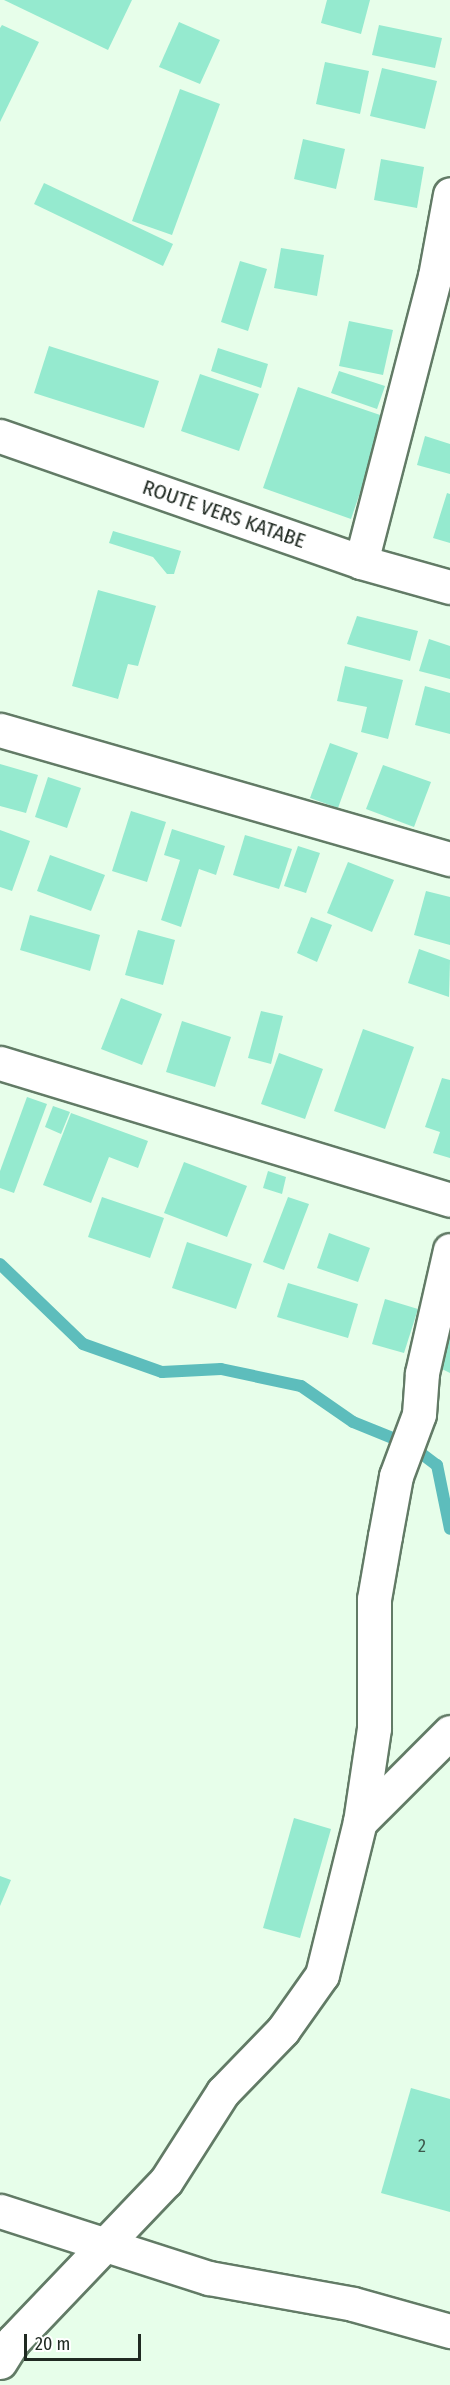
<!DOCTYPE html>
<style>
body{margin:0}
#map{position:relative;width:450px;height:2385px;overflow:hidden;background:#e7feea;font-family:"Fira Sans Condensed",sans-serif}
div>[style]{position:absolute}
.stream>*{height:12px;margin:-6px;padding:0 6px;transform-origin:6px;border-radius:6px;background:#5dbdbc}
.building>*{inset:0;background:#95eacf}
.roads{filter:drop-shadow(2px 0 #627b66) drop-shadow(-2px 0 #627b66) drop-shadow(0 2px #627b66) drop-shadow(0 -2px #627b66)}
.minor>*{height:33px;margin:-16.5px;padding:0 16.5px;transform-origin:16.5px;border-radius:16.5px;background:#fff}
.tertiary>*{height:33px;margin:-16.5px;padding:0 16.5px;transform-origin:16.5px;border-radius:16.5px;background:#fff}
span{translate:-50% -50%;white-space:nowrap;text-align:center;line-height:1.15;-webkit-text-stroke:5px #fff;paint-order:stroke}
.number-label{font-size:18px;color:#3d5a4d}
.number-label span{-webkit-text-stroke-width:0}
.street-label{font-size:21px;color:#202a22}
.scale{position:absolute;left:24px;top:2334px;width:117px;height:27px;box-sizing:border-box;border:3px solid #202a22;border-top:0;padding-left:8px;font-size:18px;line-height:21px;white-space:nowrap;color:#202a22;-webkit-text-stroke:4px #fff;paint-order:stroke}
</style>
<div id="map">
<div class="stream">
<div style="left:0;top:1264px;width:115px;rotate:43.9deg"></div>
<div style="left:83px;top:1344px;width:84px;rotate:19.5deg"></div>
<div style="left:162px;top:1372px;width:59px;rotate:-2.9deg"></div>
<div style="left:221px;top:1369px;width:82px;rotate:12deg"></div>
<div style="left:301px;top:1386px;width:63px;rotate:34.7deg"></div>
<div style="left:353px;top:1422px;width:61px;rotate:22deg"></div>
<div style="left:410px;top:1445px;width:34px;rotate:37deg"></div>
<div style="left:437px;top:1465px;width:65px;rotate:78.5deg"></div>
</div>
<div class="building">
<div style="clip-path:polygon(4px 0,132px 0,108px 50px)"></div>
<div style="clip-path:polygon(327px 0,370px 0,361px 34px,321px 23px)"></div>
<div style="clip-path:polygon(179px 22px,220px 40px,200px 84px,159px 67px)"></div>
<div style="clip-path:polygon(2px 25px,39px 42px,0 122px,0 28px)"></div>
<div style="clip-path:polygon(379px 25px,442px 38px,435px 68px,372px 55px)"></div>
<div style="clip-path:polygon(325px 62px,369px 71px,360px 114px,316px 104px)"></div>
<div style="clip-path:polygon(382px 68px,437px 81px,425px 129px,370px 116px)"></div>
<div style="clip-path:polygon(180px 89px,220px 104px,172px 235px,132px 221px)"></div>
<div style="clip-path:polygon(303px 139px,345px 149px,336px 189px,294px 179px)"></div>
<div style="clip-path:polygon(381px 159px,424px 167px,417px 208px,374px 200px)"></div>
<div style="clip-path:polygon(44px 183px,173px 244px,163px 266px,34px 204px)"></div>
<div style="clip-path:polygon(281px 248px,324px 255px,317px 296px,274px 288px)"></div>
<div style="clip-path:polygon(240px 261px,267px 269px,248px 331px,221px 322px)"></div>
<div style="clip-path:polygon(349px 321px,393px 330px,383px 375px,339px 366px)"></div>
<div style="clip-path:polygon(49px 346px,159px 381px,144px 428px,34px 393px)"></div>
<div style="clip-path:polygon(218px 348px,268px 364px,261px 388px,211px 371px)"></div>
<div style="clip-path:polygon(339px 371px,385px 386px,377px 409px,331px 393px)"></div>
<div style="clip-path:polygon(200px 374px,259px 394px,239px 451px,181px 431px)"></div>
<div style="clip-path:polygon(298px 387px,386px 417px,351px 519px,263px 488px)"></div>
<div style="clip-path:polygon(425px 436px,450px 444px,450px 474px,417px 465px)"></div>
<div style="clip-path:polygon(447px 493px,450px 494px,450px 543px,433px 538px)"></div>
<div style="clip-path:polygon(113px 531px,181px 551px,174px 574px,167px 574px,153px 557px,109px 543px)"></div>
<div style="clip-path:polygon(98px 590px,156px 606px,138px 666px,128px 664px,118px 699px,72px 686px)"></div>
<div style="clip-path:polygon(357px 616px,418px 631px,410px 661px,347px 644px)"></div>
<div style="clip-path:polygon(429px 639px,450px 646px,450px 679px,419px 671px)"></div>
<div style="clip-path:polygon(345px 666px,403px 680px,388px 739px,361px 732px,367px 707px,337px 701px)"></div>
<div style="clip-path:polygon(425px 686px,450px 693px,450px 734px,415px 725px)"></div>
<div style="clip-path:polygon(330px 743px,358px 753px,338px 808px,310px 798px)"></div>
<div style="clip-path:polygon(0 764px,38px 775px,26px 813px,0 806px)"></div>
<div style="clip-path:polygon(383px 765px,431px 782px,414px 827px,366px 809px)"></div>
<div style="clip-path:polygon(48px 777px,81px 788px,67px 828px,35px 817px)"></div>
<div style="clip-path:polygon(131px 811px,166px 822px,147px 882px,112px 871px)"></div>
<div style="clip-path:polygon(172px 829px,225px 846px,216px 875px,199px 869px,181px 927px,161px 920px,180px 860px,164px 855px)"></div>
<div style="clip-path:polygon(0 830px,30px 841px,12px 891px,0 887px)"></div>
<div style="clip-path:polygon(245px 835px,292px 849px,279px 889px,233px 875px)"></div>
<div style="clip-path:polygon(298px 846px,320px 853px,306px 893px,284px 886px)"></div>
<div style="clip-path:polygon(50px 855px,105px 875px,91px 911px,37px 891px)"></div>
<div style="clip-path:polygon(348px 862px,394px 880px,372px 932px,327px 913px)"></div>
<div style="clip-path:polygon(426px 891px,450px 897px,450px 945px,414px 935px)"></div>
<div style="clip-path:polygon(30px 915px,100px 935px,90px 971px,20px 950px)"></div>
<div style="clip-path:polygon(311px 917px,332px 925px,317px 962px,297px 953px)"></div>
<div style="clip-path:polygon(138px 930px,175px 940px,163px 985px,125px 975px)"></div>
<div style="clip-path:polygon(419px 949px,450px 960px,449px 997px,408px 983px)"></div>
<div style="clip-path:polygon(121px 998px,162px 1014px,142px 1065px,101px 1049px)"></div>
<div style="clip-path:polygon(261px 1011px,283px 1016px,271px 1064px,248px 1058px)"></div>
<div style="clip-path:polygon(182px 1021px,231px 1037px,215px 1087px,166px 1072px)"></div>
<div style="clip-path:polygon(363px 1029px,414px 1047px,385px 1129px,334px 1111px)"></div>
<div style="clip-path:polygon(279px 1053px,323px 1069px,305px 1119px,261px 1104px)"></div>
<div style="clip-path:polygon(442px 1078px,450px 1080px,450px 1158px,433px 1153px,440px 1132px,425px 1127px)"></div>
<div style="clip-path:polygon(27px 1097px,47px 1104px,14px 1193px,0 1188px,0 1171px)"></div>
<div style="clip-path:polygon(53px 1106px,70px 1112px,61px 1134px,45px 1127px)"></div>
<div style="clip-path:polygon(71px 1113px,148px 1141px,138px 1168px,109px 1157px,91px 1203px,43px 1185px)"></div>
<div style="clip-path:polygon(184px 1162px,247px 1186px,227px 1237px,164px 1213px)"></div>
<div style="clip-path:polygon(268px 1171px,286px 1177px,282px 1194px,263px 1188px)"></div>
<div style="clip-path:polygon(102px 1197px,164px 1218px,150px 1258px,88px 1237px)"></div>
<div style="clip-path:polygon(288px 1197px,309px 1204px,284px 1270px,263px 1262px)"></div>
<div style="clip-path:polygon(329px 1233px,370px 1248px,358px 1282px,317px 1268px)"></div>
<div style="clip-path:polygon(187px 1242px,252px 1264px,236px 1309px,172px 1288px)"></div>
<div style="clip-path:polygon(288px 1283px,358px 1304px,348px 1338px,277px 1317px)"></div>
<div style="clip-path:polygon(385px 1299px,418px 1309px,404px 1353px,372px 1344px)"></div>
<div style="clip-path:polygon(450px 1335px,450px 1373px,434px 1365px)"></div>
<div style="clip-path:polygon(294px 1818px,331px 1829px,300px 1938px,263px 1928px)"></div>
<div style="clip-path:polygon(0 1876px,11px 1880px,0 1906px)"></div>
<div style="clip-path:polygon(411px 2088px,450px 2099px,450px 2212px,381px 2193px)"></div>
</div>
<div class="roads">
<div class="minor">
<div style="left:361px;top:562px;width:295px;rotate:-75.5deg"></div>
<div style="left:435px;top:276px;width:83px;rotate:-79.6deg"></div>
<div style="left:0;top:730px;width:468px;rotate:16deg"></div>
<div style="left:0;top:1063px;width:470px;rotate:16.9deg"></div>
<div style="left:360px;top:1822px;width:127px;rotate:-45deg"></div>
<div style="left:0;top:2211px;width:219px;rotate:17.8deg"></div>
<div style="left:209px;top:2278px;width:146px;rotate:10.2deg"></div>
<div style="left:353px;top:2304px;width:101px;rotate:15.6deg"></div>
<div style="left:0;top:2362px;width:25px;rotate:-58deg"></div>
<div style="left:13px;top:2341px;width:221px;rotate:-46.3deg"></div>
<div style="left:166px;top:2181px;width:106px;rotate:-57.4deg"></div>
<div style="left:223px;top:2092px;width:86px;rotate:-45.9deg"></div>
<div style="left:283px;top:2030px;width:67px;rotate:-54.7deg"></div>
<div style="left:322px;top:1975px;width:158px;rotate:-76.1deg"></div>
<div style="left:360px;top:1822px;width:95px;rotate:-81.5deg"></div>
<div style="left:374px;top:1728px;width:129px;rotate:-90deg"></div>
<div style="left:374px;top:1599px;width:64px;rotate:-80.1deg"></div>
<div style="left:385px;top:1536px;width:61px;rotate:-79.6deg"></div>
<div style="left:396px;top:1476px;width:66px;rotate:-69.6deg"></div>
<div style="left:419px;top:1414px;width:41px;rotate:-85.8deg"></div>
<div style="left:422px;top:1373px;width:126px;rotate:-77.2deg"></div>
</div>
<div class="tertiary">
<div style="left:0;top:436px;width:382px;rotate:19.2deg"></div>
<div style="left:361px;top:562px;width:92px;rotate:15.7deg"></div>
</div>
</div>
<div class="number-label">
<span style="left:422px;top:2146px">2</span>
</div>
<div class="street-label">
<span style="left:224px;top:514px;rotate:19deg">ROUTE VERS KATABE</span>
</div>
<div class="scale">20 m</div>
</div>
